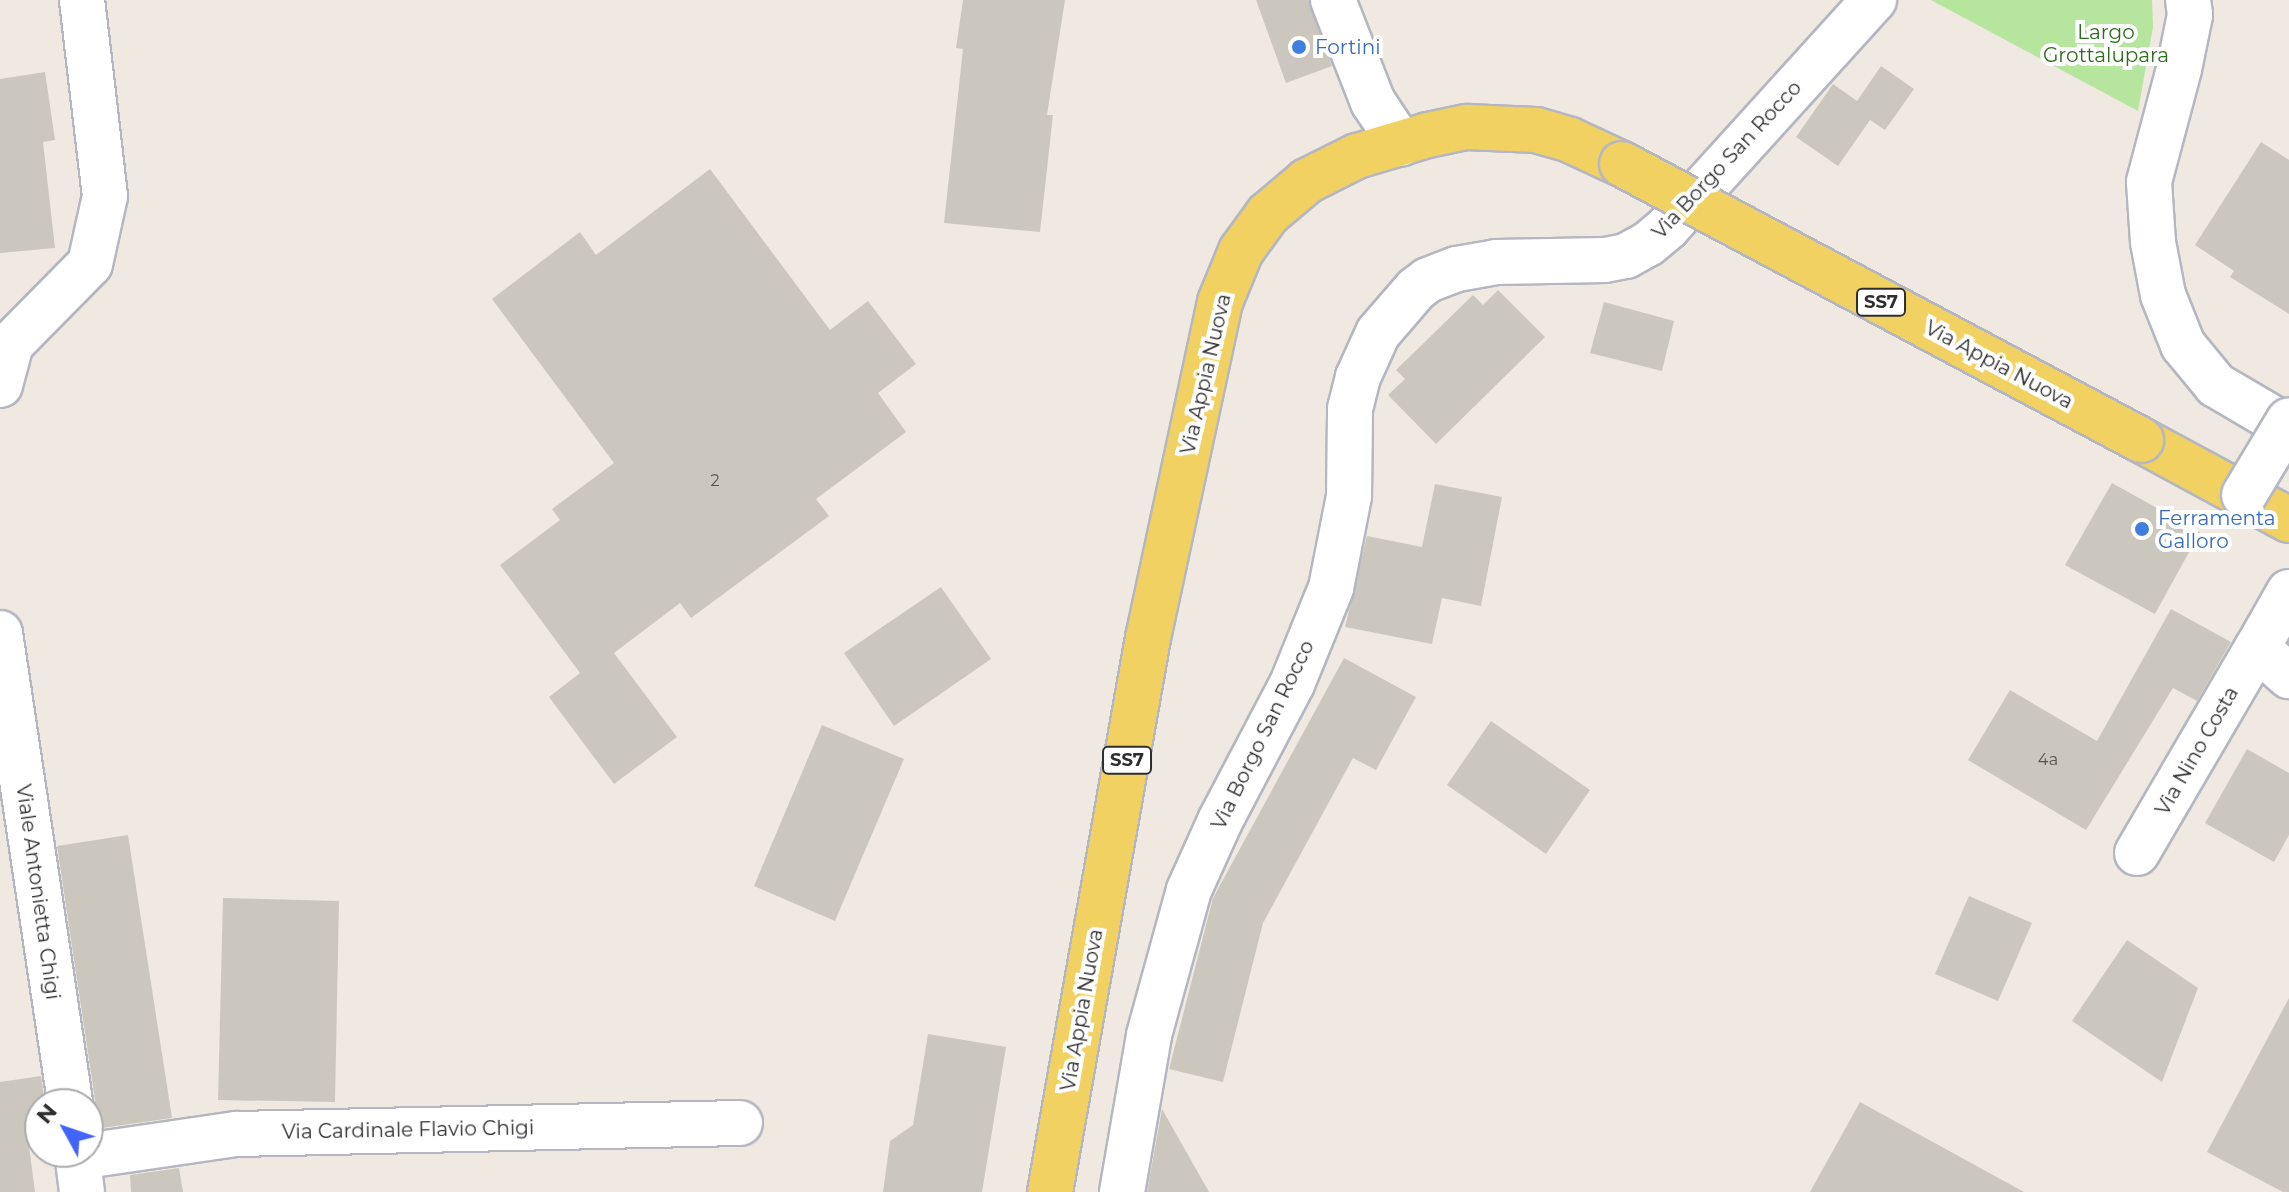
<!DOCTYPE html>
<style>
body{margin:0}
#map{position:relative;width:2289px;height:1192px;overflow:hidden;background:#efe9e1;font-family:Montserrat,sans-serif}
div>[style]{position:absolute}
.green>*{inset:0;background:#b6e59e}
.building>*{inset:0;background:#cbc7bf}
.roads{filter:drop-shadow(2px 0 #b4b7c1) drop-shadow(-2px 0 #b4b7c1) drop-shadow(0 2px #b4b7c1) drop-shadow(0 -2px #b4b7c1)}
.minor>*{height:44px;margin:-22px;padding:0 22px;transform-origin:22px;border-radius:22px;background:#fff}
.tertiary>*{height:44px;margin:-22px;padding:0 22px;transform-origin:22px;border-radius:22px;background:#fff}
.primary>*{height:44px;margin:-22px;padding:0 22px;transform-origin:22px;border-radius:22px;background:#f2d163}
.bridges{filter:drop-shadow(2px 0 #b4b7c1) drop-shadow(-2px 0 #b4b7c1) drop-shadow(0 2px #b4b7c1) drop-shadow(0 -2px #b4b7c1)}
.minor-bridge>*{height:44px;margin:-22px;padding:0 22px;transform-origin:22px;border-radius:22px;background:#fff}
.primary-bridge>*{height:44px;margin:-22px;padding:0 22px;transform-origin:22px;border-radius:22px;background:#f2d163}
.dots>*{width:22px;height:22px;translate:-50% -50%;box-sizing:border-box;border:4px solid #fff;border-radius:50%}
span{translate:-50% -50%;white-space:nowrap;text-align:center;line-height:1.15;-webkit-text-stroke:8px #fff;paint-order:stroke}
.number-label{font-size:16px;color:#555452}
.number-label span{-webkit-text-stroke-width:0}
.shield-label span{padding:2px 6px;background:#fff;border:2px solid;border-radius:6px;-webkit-text-stroke-width:0}
.shield-label{font-size:18px;color:#2e2e2e;font-weight:700}
.park-label{font-size:20px;color:#2c6e1b}
.shop-label{font-size:20px;color:#366cbe}
.left{translate:0 -50%;text-align:left}
.street-label{font-size:20px;color:#2e2e2e}
.north{position:absolute;left:24px;top:1088px;width:80px;height:80px;box-sizing:border-box;background:#fff;border:2px solid #ababab;border-radius:50%;rotate:310deg;font-size:22px;font-weight:700;line-height:32px;text-align:center;color:#2e2e2e}
.north::after{content:'';display:block;margin:auto;width:28px;height:36px;background:#4264fb;clip-path:polygon(50% 0,100% 100%,50% 72%,0 100%)}
</style>
<div id="map">
<div class="green">
<div style="clip-path:polygon(1931px 0,2152px 0,2153px 27px,2138px 111px)"></div>
</div>
<div class="building">
<div style="clip-path:polygon(963px 0,1065px 0,1047px 115px,1053px 115px,1040px 232px,944px 223px,963px 49px,956px 48px)"></div>
<div style="clip-path:polygon(1256px 0,1309px 0,1332px 66px,1286px 83px)"></div>
<div style="clip-path:polygon(1881px 66px,1914px 89px,1885px 130px,1870px 120px,1838px 166px,1796px 137px,1833px 84px,1857px 101px)"></div>
<div style="clip-path:polygon(45px 72px,55px 140px,43px 142px,55px 248px,0 253px,0 79px)"></div>
<div style="clip-path:polygon(2261px 142px,2289px 160px,2289px 314px,2230px 277px,2234px 271px,2195px 245px)"></div>
<div style="clip-path:polygon(710px 169px,830px 330px,868px 301px,916px 364px,878px 393px,906px 432px,816px 499px,829px 516px,691px 618px,680px 603px,614px 653px,677px 737px,614px 784px,549px 697px,580px 673px,500px 565px,560px 520px,552px 509px,614px 463px,492px 299px,580px 232px,596px 255px)"></div>
<div style="clip-path:polygon(1498px 290px,1545px 337px,1436px 444px,1388px 395px,1405px 379px,1396px 370px,1473px 295px,1483px 305px)"></div>
<div style="clip-path:polygon(1604px 302px,1674px 321px,1662px 371px,1590px 353px)"></div>
<div style="clip-path:polygon(2112px 483px,2200px 532px,2155px 614px,2065px 565px)"></div>
<div style="clip-path:polygon(1435px 484px,1502px 497px,1481px 606px,1442px 598px,1432px 644px,1345px 627px,1367px 536px,1422px 547px)"></div>
<div style="clip-path:polygon(941px 587px,991px 659px,894px 726px,844px 653px)"></div>
<div style="clip-path:polygon(2171px 609px,2231px 642px,2197px 701px,2173px 688px,2086px 830px,1968px 760px,2010px 690px,2097px 741px)"></div>
<div style="clip-path:polygon(1344px 658px,1416px 697px,1376px 770px,1353px 758px,1263px 923px,1223px 1082px,1169px 1069px,1213px 898px)"></div>
<div style="clip-path:polygon(1491px 721px,1590px 790px,1546px 854px,1447px 785px)"></div>
<div style="clip-path:polygon(822px 725px,904px 759px,835px 921px,754px 886px)"></div>
<div style="clip-path:polygon(2247px 749px,2289px 773px,2289px 835px,2274px 862px,2205px 823px)"></div>
<div style="clip-path:polygon(128px 835px,172px 1118px,88px 1130px,95px 1100px,57px 846px)"></div>
<div style="clip-path:polygon(1969px 896px,2032px 923px,1998px 1001px,1935px 974px)"></div>
<div style="clip-path:polygon(223px 898px,339px 901px,335px 1102px,218px 1100px)"></div>
<div style="clip-path:polygon(2127px 940px,2198px 988px,2162px 1082px,2072px 1021px)"></div>
<div style="clip-path:polygon(2289px 998px,2289px 1192px,2283px 1192px,2207px 1152px)"></div>
<div style="clip-path:polygon(928px 1034px,1006px 1047px,982px 1192px,883px 1192px,890px 1141px,913px 1125px)"></div>
<div style="clip-path:polygon(41px 1076px,45px 1104px,40px 1104px,40px 1144px,29px 1146px,35px 1192px,0 1192px,0 1082px)"></div>
<div style="clip-path:polygon(1860px 1102px,2024px 1192px,1810px 1192px)"></div>
<div style="clip-path:polygon(1162px 1109px,1209px 1192px,1147px 1192px)"></div>
<div style="clip-path:polygon(179px 1168px,183px 1192px,131px 1192px,130px 1175px)"></div>
</div>
<div class="roads">
<div class="minor">
<div style="left:1333px;top:0;width:110px;rotate:68.6deg"></div>
<div style="left:1373px;top:102px;width:50px;rotate:56.3deg"></div>
<div style="left:2188px;top:0;width:15px;rotate:82deg"></div>
<div style="left:2190px;top:15px;width:55px;rotate:101.5deg"></div>
<div style="left:2179px;top:69px;width:117px;rotate:104.9deg"></div>
<div style="left:2149px;top:182px;width:60px;rotate:86.2deg"></div>
<div style="left:2153px;top:242px;width:54px;rotate:79.3deg"></div>
<div style="left:2163px;top:295px;width:54px;rotate:68.2deg"></div>
<div style="left:2183px;top:345px;width:52px;rotate:50.5deg"></div>
<div style="left:2216px;top:385px;width:85px;rotate:30.5deg"></div>
<div style="left:2289px;top:592px;width:64px;rotate:119.7deg"></div>
<div style="left:2257px;top:648px;width:43px;rotate:41.2deg"></div>
<div style="left:2137px;top:853px;width:238px;rotate:-59.7deg"></div>
<div style="left:78px;top:1157px;width:160px;rotate:-8.3deg"></div>
<div style="left:236px;top:1134px;width:504px;rotate:-1.25deg"></div>
<div style="left:1122px;top:1192px;width:159px;rotate:-80.2deg"></div>
<div style="left:1149px;top:1035px;width:150px;rotate:-74.6deg"></div>
<div style="left:1189px;top:890px;width:76px;rotate:-65.8deg"></div>
<div style="left:1220px;top:821px;width:155px;rotate:-62.3deg"></div>
<div style="left:1292px;top:684px;width:104px;rotate:-67.9deg"></div>
<div style="left:1331px;top:588px;width:94px;rotate:-78.9deg"></div>
<div style="left:1349px;top:496px;width:87px;rotate:-89.3deg"></div>
<div style="left:1350px;top:409px;width:33px;rotate:-76deg"></div>
<div style="left:1358px;top:377px;width:48px;rotate:-65.6deg"></div>
<div style="left:1378px;top:333px;width:58px;rotate:-49.2deg"></div>
<div style="left:1416px;top:289px;width:15px;rotate:-37deg"></div>
<div style="left:1428px;top:280px;width:31px;rotate:-21deg"></div>
<div style="left:1457px;top:269px;width:40px;rotate:-10deg"></div>
<div style="left:1496px;top:262px;width:109px;rotate:-1.1deg"></div>
<div style="left:1605px;top:260px;width:21px;rotate:-11deg"></div>
<div style="left:1626px;top:256px;width:25px;rotate:-29deg"></div>
<div style="left:1648px;top:244px;width:26px;rotate:-40deg"></div>
<div style="left:1668px;top:227px;width:307px;rotate:-47.8deg"></div>
</div>
<div class="tertiary">
<div style="left:0;top:385px;width:42px;rotate:-75deg"></div>
<div style="left:11px;top:344px;width:112px;rotate:-45.4deg"></div>
<div style="left:90px;top:264px;width:70px;rotate:-77.6deg"></div>
<div style="left:105px;top:196px;width:197px;rotate:-96.7deg"></div>
<div style="left:0;top:633px;width:476px;rotate:81.5deg"></div>
<div style="left:77px;top:1152px;width:40px;rotate:82.9deg"></div>
</div>
<div class="primary">
<div style="left:2141px;top:440px;width:168px;rotate:28.4deg"></div>
<div style="left:1050px;top:1192px;width:563px;rotate:-79.97deg"></div>
<div style="left:1148px;top:638px;width:344px;rotate:-77.9deg"></div>
<div style="left:1220px;top:302px;width:55px;rotate:-67.6deg"></div>
<div style="left:1241px;top:251px;width:46px;rotate:-53.9deg"></div>
<div style="left:1268px;top:214px;width:51px;rotate:-40.2deg"></div>
<div style="left:1307px;top:181px;width:56px;rotate:-26.6deg"></div>
<div style="left:1357px;top:156px;width:74px;rotate:-16.5deg"></div>
<div style="left:1428px;top:135px;width:40px;rotate:-12deg"></div>
<div style="left:1467px;top:127px;width:69px;rotate:2.5deg"></div>
<div style="left:1536px;top:130px;width:35px;rotate:16deg"></div>
<div style="left:1570px;top:140px;width:57px;rotate:24.8deg"></div>
</div>
</div>
<div class="bridges">
<div class="minor-bridge">
<div style="left:2244px;top:495px;width:87px;rotate:-59deg"></div>
</div>
<div class="primary-bridge">
<div style="left:1622px;top:164px;width:588px;rotate:28deg"></div>
</div>
</div>
<div class="dots">
<div style="left:1299px;top:47px;background:#3f7fe0"></div>
<div style="left:2142px;top:529px;background:#3f7fe0"></div>
</div>
<div class="number-label">
<span style="left:715px;top:481px">2</span>
<span style="left:2048px;top:760px">4a</span>
</div>
<div class="shield-label">
<span style="left:1881px;top:302px">SS7</span>
<span style="left:1127px;top:760px">SS7</span>
</div>
<div class="park-label">
<span style="left:2106px;top:44px">Largo<br>Grottalupara</span>
</div>
<div class="shop-label">
<span class="left" style="left:1315px;top:47px">Fortini</span>
<span class="left" style="left:2158px;top:530px">Ferramenta<br>Galloro</span>
</div>
<div class="street-label">
<span style="left:1727px;top:160px;rotate:-47deg">Via Borgo San Rocco</span>
<span style="left:1999px;top:365px;rotate:28deg">Via Appia Nuova</span>
<span style="left:1206px;top:374px;rotate:-77deg">Via Appia Nuova</span>
<span style="left:1263px;top:735px;rotate:-64deg">Via Borgo San Rocco</span>
<span style="left:2197px;top:751px;rotate:-60deg">Via Nino Costa</span>
<span style="left:38px;top:892px;rotate:82deg">Viale Antonietta Chigi</span>
<span style="left:1082px;top:1010px;rotate:-80deg">Via Appia Nuova</span>
<span style="left:408px;top:1130px;rotate:-1deg">Via Cardinale Flavio Chigi</span>
</div>
<div class="north">N</div>
</div>
